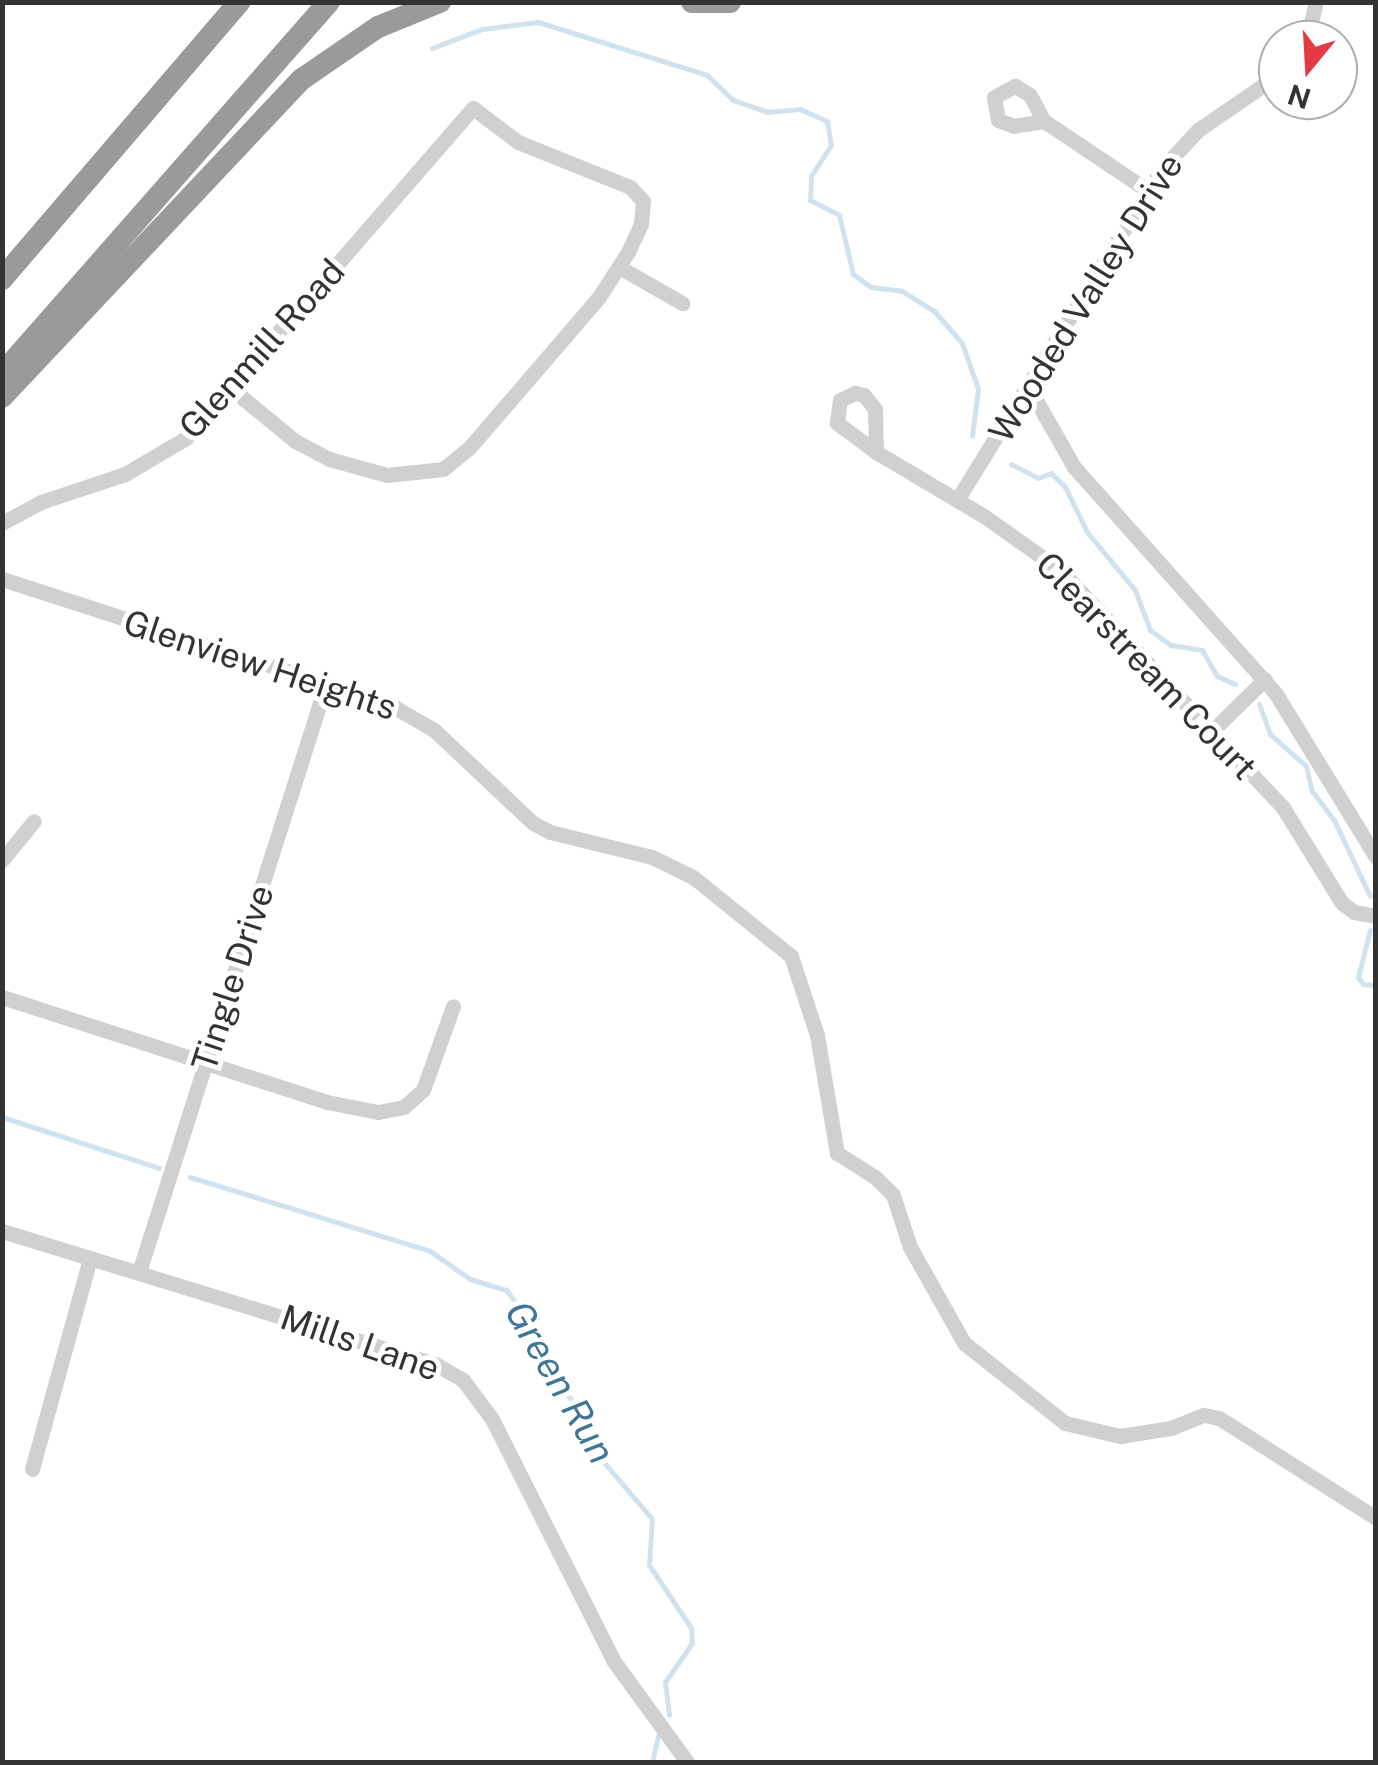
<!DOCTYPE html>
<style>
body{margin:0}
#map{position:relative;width:1378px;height:1765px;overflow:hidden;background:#fff;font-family:"Public Sans",sans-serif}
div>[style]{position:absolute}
.stream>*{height:5px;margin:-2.5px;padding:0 2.5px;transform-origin:2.5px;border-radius:2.5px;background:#cfe2ee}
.minor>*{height:15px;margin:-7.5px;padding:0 7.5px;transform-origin:7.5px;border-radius:7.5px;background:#d0d0d0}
.highway>*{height:22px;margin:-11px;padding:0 11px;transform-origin:11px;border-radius:11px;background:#9a9a9a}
span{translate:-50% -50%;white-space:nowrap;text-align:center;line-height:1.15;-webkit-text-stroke:10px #fff;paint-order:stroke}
.street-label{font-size:35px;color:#333}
.water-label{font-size:38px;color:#3f7597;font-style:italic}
.frame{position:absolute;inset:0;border:5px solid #333;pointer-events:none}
.north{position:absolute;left:1258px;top:20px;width:100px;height:100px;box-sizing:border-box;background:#fff;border:2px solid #adadad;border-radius:50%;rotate:198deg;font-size:28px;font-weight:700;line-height:40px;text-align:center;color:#333}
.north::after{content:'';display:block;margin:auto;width:35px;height:45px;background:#e63946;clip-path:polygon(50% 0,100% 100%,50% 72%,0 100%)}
</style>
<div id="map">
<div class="stream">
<div style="left:432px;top:48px;width:53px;rotate:-20.8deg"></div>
<div style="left:482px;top:29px;width:56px;rotate:-7.1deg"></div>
<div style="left:538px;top:22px;width:177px;rotate:17.4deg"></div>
<div style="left:707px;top:75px;width:36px;rotate:44deg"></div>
<div style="left:733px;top:100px;width:36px;rotate:19deg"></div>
<div style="left:767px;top:112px;width:33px;rotate:-5deg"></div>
<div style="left:800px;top:109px;width:30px;rotate:24deg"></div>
<div style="left:827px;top:121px;width:24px;rotate:81deg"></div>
<div style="left:831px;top:145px;width:37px;rotate:123deg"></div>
<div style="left:811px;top:176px;width:24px;rotate:92deg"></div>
<div style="left:810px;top:200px;width:33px;rotate:27deg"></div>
<div style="left:839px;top:215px;width:61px;rotate:76.7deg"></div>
<div style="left:853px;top:274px;width:22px;rotate:36deg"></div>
<div style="left:871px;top:287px;width:31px;rotate:7deg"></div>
<div style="left:902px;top:291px;width:39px;rotate:32deg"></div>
<div style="left:935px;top:312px;width:41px;rotate:48.9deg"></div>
<div style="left:962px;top:343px;width:49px;rotate:70.8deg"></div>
<div style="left:978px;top:389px;width:47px;rotate:97.3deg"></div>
<div style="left:1011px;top:464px;width:30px;rotate:27deg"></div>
<div style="left:1038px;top:478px;width:14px;rotate:-21deg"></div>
<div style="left:1051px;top:473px;width:20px;rotate:45deg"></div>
<div style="left:1065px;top:487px;width:50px;rotate:63.9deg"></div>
<div style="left:1087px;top:532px;width:75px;rotate:50.4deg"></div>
<div style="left:1135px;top:590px;width:43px;rotate:69.4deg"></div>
<div style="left:1150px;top:630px;width:26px;rotate:36deg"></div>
<div style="left:1171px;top:645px;width:31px;rotate:9deg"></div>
<div style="left:1202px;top:650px;width:30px;rotate:60deg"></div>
<div style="left:1217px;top:676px;width:20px;rotate:24deg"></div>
<div style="left:1259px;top:704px;width:32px;rotate:70deg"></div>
<div style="left:1270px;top:734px;width:48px;rotate:41.6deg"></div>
<div style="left:1306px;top:766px;width:26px;rotate:77deg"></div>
<div style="left:1312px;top:791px;width:36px;rotate:53deg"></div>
<div style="left:1334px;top:820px;width:84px;rotate:64.7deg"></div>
<div style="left:1370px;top:930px;width:49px;rotate:104.3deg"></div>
<div style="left:1358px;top:977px;width:9px;rotate:54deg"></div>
<div style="left:1363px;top:984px;width:13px;rotate:4deg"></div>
<div style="left:2px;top:1117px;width:165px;rotate:18deg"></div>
<div style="left:190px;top:1177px;width:251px;rotate:17.1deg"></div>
<div style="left:430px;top:1251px;width:49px;rotate:35deg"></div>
<div style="left:470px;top:1279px;width:38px;rotate:17deg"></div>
<div style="left:506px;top:1290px;width:44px;rotate:52.4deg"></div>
<div style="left:533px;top:1325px;width:62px;rotate:68.4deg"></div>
<div style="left:556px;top:1383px;width:54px;rotate:47.2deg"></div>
<div style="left:593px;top:1423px;width:38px;rotate:76deg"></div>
<div style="left:602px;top:1460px;width:77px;rotate:49.7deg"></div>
<div style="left:652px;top:1519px;width:46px;rotate:93.7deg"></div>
<div style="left:649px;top:1565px;width:76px;rotate:56.3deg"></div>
<div style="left:691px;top:1628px;width:15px;rotate:86deg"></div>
<div style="left:692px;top:1643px;width:47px;rotate:124.7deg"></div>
<div style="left:665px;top:1682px;width:33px;rotate:83deg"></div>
<div style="left:652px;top:1762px;width:27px;rotate:-77deg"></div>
</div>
<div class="minor">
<div style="left:1307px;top:40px;width:39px;rotate:-77deg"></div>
<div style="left:1015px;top:86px;width:17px;rotate:31deg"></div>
<div style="left:1030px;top:95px;width:30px;rotate:62deg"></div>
<div style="left:1044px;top:121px;width:30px;rotate:171deg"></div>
<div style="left:1014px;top:126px;width:17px;rotate:-159deg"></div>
<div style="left:998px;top:120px;width:23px;rotate:-100deg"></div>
<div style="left:994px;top:97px;width:24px;rotate:-28deg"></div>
<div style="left:1044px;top:121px;width:124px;rotate:33.8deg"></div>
<div style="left:619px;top:267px;width:73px;rotate:29.7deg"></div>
<div style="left:1028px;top:386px;width:93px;rotate:60.4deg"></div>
<div style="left:1074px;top:467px;width:304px;rotate:48.3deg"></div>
<div style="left:1276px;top:694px;width:191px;rotate:58.5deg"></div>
<div style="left:855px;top:393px;width:9px;rotate:13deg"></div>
<div style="left:864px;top:395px;width:18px;rotate:52deg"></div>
<div style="left:875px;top:409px;width:43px;rotate:88.7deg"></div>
<div style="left:876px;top:452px;width:49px;rotate:-143.4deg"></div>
<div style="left:837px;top:423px;width:23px;rotate:-83deg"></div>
<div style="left:840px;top:400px;width:17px;rotate:-25deg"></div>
<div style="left:876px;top:452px;width:126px;rotate:30.7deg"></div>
<div style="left:984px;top:516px;width:93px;rotate:35.4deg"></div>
<div style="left:1060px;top:570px;width:324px;rotate:46.8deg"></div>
<div style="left:1282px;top:806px;width:114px;rotate:58.3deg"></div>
<div style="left:1342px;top:903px;width:15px;rotate:37deg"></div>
<div style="left:1354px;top:912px;width:22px;rotate:10deg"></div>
<div style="left:957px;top:500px;width:387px;rotate:-58.3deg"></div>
<div style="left:1160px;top:171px;width:56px;rotate:-47.2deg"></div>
<div style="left:1198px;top:130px;width:97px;rotate:-34.5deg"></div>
<div style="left:2px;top:523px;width:44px;rotate:-28.3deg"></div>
<div style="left:41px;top:502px;width:89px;rotate:-18.4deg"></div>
<div style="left:125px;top:474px;width:71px;rotate:-30.5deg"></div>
<div style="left:186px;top:438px;width:437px;rotate:-49deg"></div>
<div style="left:473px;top:108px;width:56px;rotate:37.1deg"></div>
<div style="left:518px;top:142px;width:121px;rotate:21.9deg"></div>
<div style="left:630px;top:187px;width:19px;rotate:47deg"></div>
<div style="left:643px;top:201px;width:23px;rotate:95deg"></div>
<div style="left:641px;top:224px;width:31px;rotate:115deg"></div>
<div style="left:628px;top:252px;width:54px;rotate:122.8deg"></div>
<div style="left:599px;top:297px;width:199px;rotate:130.7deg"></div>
<div style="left:469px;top:448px;width:33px;rotate:141deg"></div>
<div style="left:443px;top:469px;width:56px;rotate:173.9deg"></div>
<div style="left:387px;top:475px;width:60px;rotate:-164.6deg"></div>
<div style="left:329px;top:459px;width:38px;rotate:-152deg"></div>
<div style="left:295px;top:441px;width:82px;rotate:-140.5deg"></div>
<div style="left:2px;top:579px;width:407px;rotate:17.9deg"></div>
<div style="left:389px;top:704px;width:52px;rotate:30deg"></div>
<div style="left:434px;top:730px;width:136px;rotate:43.2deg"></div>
<div style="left:533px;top:823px;width:19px;rotate:28deg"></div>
<div style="left:550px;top:832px;width:105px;rotate:13.8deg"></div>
<div style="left:652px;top:857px;width:46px;rotate:26deg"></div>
<div style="left:693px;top:877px;width:126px;rotate:38.9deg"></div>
<div style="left:791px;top:956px;width:83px;rotate:71.8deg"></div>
<div style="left:817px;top:1035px;width:120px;rotate:80.4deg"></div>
<div style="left:837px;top:1153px;width:45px;rotate:32.3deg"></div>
<div style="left:875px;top:1177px;width:25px;rotate:45deg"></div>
<div style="left:893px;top:1195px;width:55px;rotate:71.9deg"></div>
<div style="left:910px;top:1247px;width:110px;rotate:60.6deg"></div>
<div style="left:964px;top:1343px;width:129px;rotate:38.4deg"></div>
<div style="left:1065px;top:1423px;width:57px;rotate:13.3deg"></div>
<div style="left:1120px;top:1436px;width:52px;rotate:-8.9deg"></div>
<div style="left:1171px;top:1428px;width:35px;rotate:-22deg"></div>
<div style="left:1204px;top:1415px;width:15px;rotate:11deg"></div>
<div style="left:1219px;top:1418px;width:186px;rotate:32.5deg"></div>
<div style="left:1212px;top:731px;width:74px;rotate:-44.5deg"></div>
<div style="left:2px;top:860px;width:50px;rotate:-50.6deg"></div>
<div style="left:2px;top:997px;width:342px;rotate:17.9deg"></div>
<div style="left:327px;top:1102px;width:52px;rotate:11.1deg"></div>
<div style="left:378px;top:1112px;width:26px;rotate:-11deg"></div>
<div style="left:404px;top:1107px;width:25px;rotate:-42deg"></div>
<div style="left:423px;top:1090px;width:89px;rotate:-70.3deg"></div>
<div style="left:2px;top:1231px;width:455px;rotate:17.1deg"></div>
<div style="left:437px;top:1365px;width:30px;rotate:30deg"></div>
<div style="left:463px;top:1380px;width:49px;rotate:53.4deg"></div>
<div style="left:492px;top:1419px;width:270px;rotate:63.3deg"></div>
<div style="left:613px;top:1660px;width:126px;rotate:54deg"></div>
<div style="left:139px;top:1272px;width:617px;rotate:-72.36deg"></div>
<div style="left:32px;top:1469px;width:219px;rotate:-74.6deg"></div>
</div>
<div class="highway">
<div style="left:692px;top:2px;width:38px"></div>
<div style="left:2px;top:279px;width:365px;rotate:-49.4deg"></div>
<div style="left:2px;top:374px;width:495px;rotate:-48.7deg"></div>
<div style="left:2px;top:397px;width:437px;rotate:-46.7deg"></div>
<div style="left:302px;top:79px;width:92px;rotate:-34.4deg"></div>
<div style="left:378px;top:27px;width:67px;rotate:-22deg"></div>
</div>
<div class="street-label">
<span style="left:1086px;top:298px;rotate:-58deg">Wooded Valley Drive</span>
<span style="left:262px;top:349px;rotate:-48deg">Glenmill Road</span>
<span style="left:260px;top:665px;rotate:18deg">Glenview Heights</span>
<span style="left:1146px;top:666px;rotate:46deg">Clearstream Court</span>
<span style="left:233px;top:978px;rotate:-72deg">Tingle Drive</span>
<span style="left:360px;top:1343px;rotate:19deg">Mills Lane</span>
</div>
<div class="water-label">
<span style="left:560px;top:1382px;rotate:60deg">Green Run</span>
</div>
<div class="frame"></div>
<div class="north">N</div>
</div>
